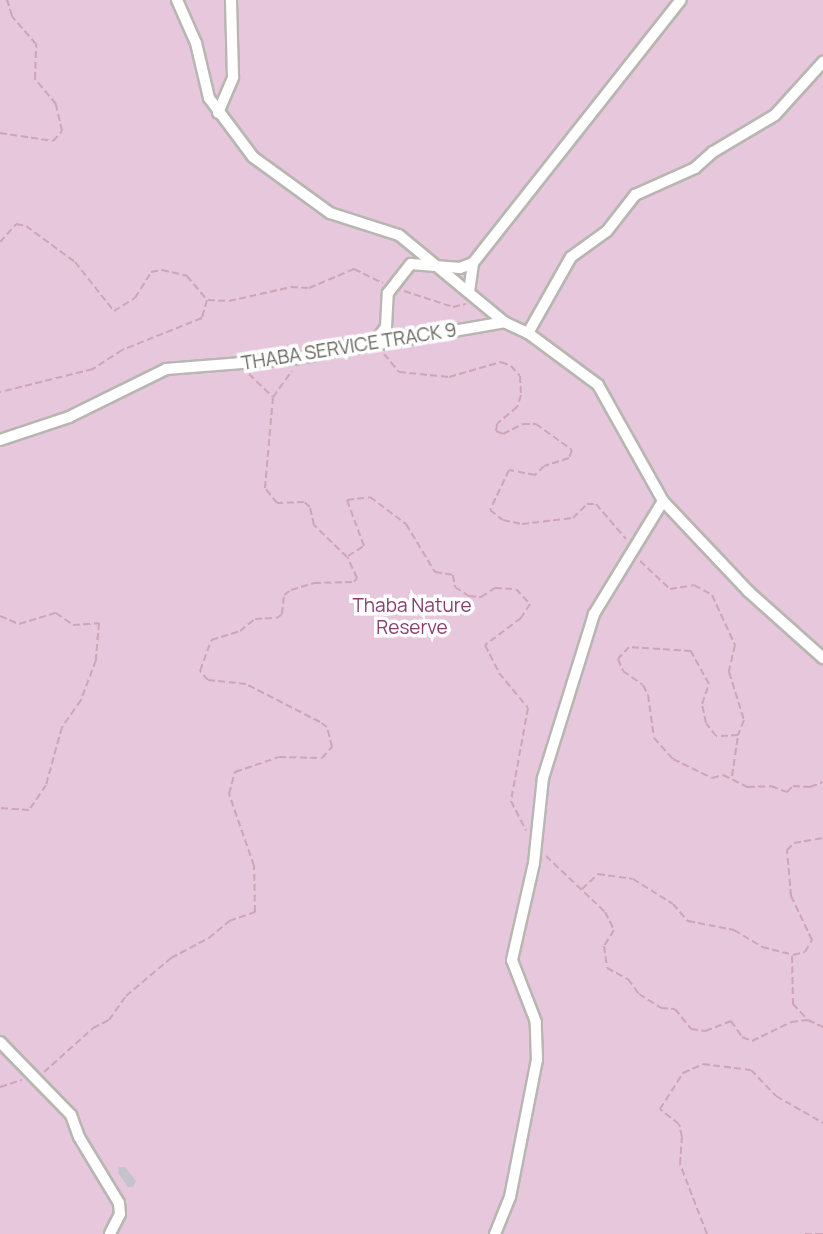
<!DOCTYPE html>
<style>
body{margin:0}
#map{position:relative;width:823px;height:1234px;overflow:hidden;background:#e9e9f0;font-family:Manrope,sans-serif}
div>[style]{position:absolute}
.green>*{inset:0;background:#e6c7dc}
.building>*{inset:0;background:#c5c4cc}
.path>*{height:2px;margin-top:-1px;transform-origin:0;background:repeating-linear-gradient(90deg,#cda5b6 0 7px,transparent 0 10.5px)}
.roads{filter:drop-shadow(2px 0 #b7b6b1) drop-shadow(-2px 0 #b7b6b1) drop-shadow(0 2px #b7b6b1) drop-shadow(0 -2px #b7b6b1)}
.street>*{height:10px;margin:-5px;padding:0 5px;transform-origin:5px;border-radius:5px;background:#fff}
span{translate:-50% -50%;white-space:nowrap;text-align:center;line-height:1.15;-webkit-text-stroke:7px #fff;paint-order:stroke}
.street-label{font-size:19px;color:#676660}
.park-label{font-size:19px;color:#883e6d}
</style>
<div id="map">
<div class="green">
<div style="clip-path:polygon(0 0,823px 0,823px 1234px,0 1234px)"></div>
</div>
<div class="building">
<div style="clip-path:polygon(119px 1167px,125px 1167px,136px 1181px,133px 1187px,128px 1187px,118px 1173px)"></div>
</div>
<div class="path">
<div style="left:0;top:133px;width:54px;rotate:8.6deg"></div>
<div style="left:53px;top:141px;width:13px;rotate:-48deg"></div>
<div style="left:62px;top:131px;width:28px;rotate:-103deg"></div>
<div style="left:56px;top:104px;width:33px;rotate:-130deg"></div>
<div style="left:35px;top:79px;width:35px;rotate:-88deg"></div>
<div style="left:36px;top:44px;width:37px;rotate:-131deg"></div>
<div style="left:12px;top:16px;width:17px;rotate:-107deg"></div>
<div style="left:0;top:242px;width:24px;rotate:-48deg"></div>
<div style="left:16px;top:224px;width:10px;rotate:11deg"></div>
<div style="left:26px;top:226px;width:61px;rotate:36.3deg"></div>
<div style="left:75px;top:262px;width:63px;rotate:51.5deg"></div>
<div style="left:114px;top:311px;width:25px;rotate:-32deg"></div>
<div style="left:135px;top:298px;width:31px;rotate:-58deg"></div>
<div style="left:151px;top:272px;width:11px;rotate:-10deg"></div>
<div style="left:162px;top:270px;width:26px;rotate:13deg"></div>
<div style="left:187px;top:276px;width:31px;rotate:50deg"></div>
<div style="left:207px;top:300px;width:19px;rotate:106deg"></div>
<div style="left:202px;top:318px;width:86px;rotate:158.2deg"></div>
<div style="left:122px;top:350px;width:35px;rotate:147deg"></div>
<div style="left:93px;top:369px;width:96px;rotate:166.1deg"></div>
<div style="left:404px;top:291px;width:52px;rotate:18.1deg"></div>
<div style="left:453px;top:307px;width:13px;rotate:-13deg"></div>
<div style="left:208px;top:300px;width:21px;rotate:3deg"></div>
<div style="left:229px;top:301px;width:64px;rotate:-12.7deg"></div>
<div style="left:291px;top:287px;width:18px;rotate:3deg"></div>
<div style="left:309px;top:288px;width:49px;rotate:-22.9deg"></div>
<div style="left:354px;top:269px;width:32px;rotate:26deg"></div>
<div style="left:384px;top:354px;width:23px;rotate:50deg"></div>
<div style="left:399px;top:372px;width:50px;rotate:5.7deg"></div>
<div style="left:449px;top:377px;width:54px;rotate:-16.1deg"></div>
<div style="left:501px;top:362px;width:11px;rotate:22deg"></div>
<div style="left:511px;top:366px;width:13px;rotate:48deg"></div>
<div style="left:520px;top:376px;width:19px;rotate:87deg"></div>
<div style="left:521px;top:395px;width:13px;rotate:108deg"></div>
<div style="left:517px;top:407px;width:26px;rotate:140deg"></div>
<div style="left:497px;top:424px;width:7px;rotate:98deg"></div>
<div style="left:496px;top:431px;width:8px;rotate:23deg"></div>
<div style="left:503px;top:434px;width:22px;rotate:-27deg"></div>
<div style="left:523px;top:424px;width:13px"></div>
<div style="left:536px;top:424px;width:44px;rotate:35.8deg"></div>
<div style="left:572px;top:450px;width:9px;rotate:111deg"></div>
<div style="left:569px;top:458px;width:26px;rotate:162deg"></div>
<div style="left:544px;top:466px;width:13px;rotate:135deg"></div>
<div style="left:535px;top:475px;width:26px;rotate:-169deg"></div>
<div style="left:509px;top:470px;width:44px;rotate:115.4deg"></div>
<div style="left:490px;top:510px;width:16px;rotate:38deg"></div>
<div style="left:503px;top:520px;width:19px;rotate:12deg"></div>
<div style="left:522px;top:524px;width:51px;rotate:-6.7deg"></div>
<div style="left:573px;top:518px;width:20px;rotate:-45deg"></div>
<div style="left:587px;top:504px;width:9px"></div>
<div style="left:596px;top:504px;width:46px;rotate:49.4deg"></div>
<div style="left:249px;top:374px;width:32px;rotate:44deg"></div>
<div style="left:348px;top:556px;width:19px;rotate:-32deg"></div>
<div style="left:364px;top:546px;width:49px;rotate:-110.3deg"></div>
<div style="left:347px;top:500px;width:23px;rotate:-7deg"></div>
<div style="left:370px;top:497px;width:45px;rotate:36.9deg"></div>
<div style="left:406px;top:524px;width:56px;rotate:58.9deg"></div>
<div style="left:435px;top:572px;width:18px;rotate:9deg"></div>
<div style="left:453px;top:575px;width:12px;rotate:81deg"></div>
<div style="left:455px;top:587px;width:17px;rotate:33deg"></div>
<div style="left:469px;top:596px;width:12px;rotate:5deg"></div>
<div style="left:481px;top:597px;width:17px;rotate:-33deg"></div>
<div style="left:495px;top:588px;width:21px;rotate:3deg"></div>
<div style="left:516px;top:589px;width:21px;rotate:47deg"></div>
<div style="left:530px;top:604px;width:17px;rotate:123deg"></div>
<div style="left:521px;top:618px;width:45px;rotate:143.1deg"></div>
<div style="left:485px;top:645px;width:31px;rotate:63deg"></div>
<div style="left:499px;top:673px;width:45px;rotate:50.4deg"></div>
<div style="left:528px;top:708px;width:95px;rotate:100.4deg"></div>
<div style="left:511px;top:801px;width:33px;rotate:63deg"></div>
<div style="left:640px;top:561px;width:41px;rotate:43deg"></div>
<div style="left:670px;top:589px;width:24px;rotate:-9deg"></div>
<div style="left:694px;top:585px;width:21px;rotate:29deg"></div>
<div style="left:712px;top:595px;width:55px;rotate:65.3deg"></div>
<div style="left:735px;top:645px;width:28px;rotate:103deg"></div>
<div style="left:729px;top:672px;width:50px;rotate:72.6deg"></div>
<div style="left:744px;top:720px;width:16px;rotate:112deg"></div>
<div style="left:738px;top:735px;width:22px;rotate:177deg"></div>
<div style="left:716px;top:736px;width:16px;rotate:-128deg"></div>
<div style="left:706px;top:723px;width:19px;rotate:-102deg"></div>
<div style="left:702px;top:704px;width:21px;rotate:-71deg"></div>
<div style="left:709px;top:684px;width:38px;rotate:-119deg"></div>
<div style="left:691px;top:651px;width:62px;rotate:-176.3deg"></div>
<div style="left:629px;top:647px;width:16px;rotate:133deg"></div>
<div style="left:618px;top:659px;width:13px;rotate:67deg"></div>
<div style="left:623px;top:671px;width:24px;rotate:35deg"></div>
<div style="left:643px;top:685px;width:11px;rotate:63deg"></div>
<div style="left:648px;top:695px;width:43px;rotate:82.1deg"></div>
<div style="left:654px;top:738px;width:28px;rotate:48deg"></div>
<div style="left:673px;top:759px;width:43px;rotate:26deg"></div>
<div style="left:712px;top:778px;width:11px;rotate:-15deg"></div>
<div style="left:723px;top:775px;width:28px;rotate:26deg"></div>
<div style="left:748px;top:787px;width:23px;rotate:-2deg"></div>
<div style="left:771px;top:786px;width:17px;rotate:21deg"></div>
<div style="left:787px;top:792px;width:8px;rotate:-45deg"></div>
<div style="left:793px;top:786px;width:17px;rotate:3deg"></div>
<div style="left:810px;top:787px;width:14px;rotate:-21deg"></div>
<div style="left:0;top:616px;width:21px;rotate:23deg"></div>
<div style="left:19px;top:624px;width:39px;rotate:-17deg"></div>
<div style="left:56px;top:613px;width:21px;rotate:35deg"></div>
<div style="left:73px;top:625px;width:26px;rotate:-4deg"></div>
<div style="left:99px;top:623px;width:37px;rotate:95deg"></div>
<div style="left:96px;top:660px;width:43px;rotate:110.6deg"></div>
<div style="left:81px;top:700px;width:33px;rotate:125deg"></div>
<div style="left:62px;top:727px;width:60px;rotate:105.4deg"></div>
<div style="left:46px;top:785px;width:30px;rotate:124deg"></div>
<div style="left:29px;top:810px;width:29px;rotate:-176deg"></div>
<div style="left:732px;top:776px;width:40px;rotate:-81.5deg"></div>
<div style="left:546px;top:856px;width:81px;rotate:43.5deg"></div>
<div style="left:605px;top:912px;width:20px;rotate:63deg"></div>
<div style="left:614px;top:930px;width:19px;rotate:122deg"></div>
<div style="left:604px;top:946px;width:22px;rotate:82deg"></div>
<div style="left:607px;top:968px;width:24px;rotate:28deg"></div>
<div style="left:628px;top:979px;width:19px;rotate:54deg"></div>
<div style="left:639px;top:994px;width:26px;rotate:32deg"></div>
<div style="left:661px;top:1008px;width:14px;rotate:4deg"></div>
<div style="left:675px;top:1009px;width:26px;rotate:51deg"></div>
<div style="left:691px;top:1029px;width:14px;rotate:8deg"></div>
<div style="left:705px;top:1031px;width:28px;rotate:-21deg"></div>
<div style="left:731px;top:1021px;width:19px;rotate:55deg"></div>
<div style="left:742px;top:1037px;width:11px;rotate:22deg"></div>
<div style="left:752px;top:1041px;width:43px;rotate:-26deg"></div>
<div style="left:791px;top:1022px;width:17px;rotate:-7deg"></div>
<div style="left:808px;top:1020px;width:17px;rotate:25deg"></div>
<div style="left:582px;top:889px;width:22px;rotate:-43deg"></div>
<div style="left:598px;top:874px;width:35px;rotate:8deg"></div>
<div style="left:633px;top:879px;width:47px;rotate:32deg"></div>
<div style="left:673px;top:904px;width:23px;rotate:49deg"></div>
<div style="left:688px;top:921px;width:47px;rotate:11.1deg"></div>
<div style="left:734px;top:930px;width:33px;rotate:31deg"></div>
<div style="left:762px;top:947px;width:32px;rotate:14deg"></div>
<div style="left:793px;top:955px;width:12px;rotate:-14deg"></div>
<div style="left:805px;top:952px;width:14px;rotate:-60deg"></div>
<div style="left:812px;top:940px;width:49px;rotate:-115.5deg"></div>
<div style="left:791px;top:896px;width:46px;rotate:-95deg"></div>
<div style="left:787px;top:850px;width:10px;rotate:-45deg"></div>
<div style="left:794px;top:843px;width:29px;rotate:-10deg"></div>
<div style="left:792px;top:956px;width:48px;rotate:88.8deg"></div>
<div style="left:793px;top:1004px;width:21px;rotate:47deg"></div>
<div style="left:44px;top:1072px;width:66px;rotate:-41.9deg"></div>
<div style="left:93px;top:1028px;width:18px;rotate:-27deg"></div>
<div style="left:109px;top:1020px;width:29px;rotate:-55deg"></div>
<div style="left:126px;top:996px;width:59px;rotate:-40.2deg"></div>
<div style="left:171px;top:958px;width:43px;rotate:-27.8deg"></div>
<div style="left:209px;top:938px;width:26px;rotate:-40deg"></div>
<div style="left:229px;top:921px;width:28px;rotate:-19deg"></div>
<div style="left:255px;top:912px;width:46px;rotate:-91.2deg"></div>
<div style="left:254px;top:866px;width:76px;rotate:-109.1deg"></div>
<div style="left:229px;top:794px;width:23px;rotate:-75deg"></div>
<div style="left:235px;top:772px;width:46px;rotate:-18.8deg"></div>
<div style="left:279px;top:757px;width:43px;rotate:1.3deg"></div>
<div style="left:322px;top:758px;width:15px;rotate:-48deg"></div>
<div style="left:332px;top:747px;width:21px;rotate:-104deg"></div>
<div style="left:327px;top:727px;width:9px;rotate:-144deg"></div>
<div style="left:320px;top:722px;width:83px;rotate:-152.8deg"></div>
<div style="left:246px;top:684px;width:38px;rotate:-174deg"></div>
<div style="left:208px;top:680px;width:12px;rotate:-132deg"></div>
<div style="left:200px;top:671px;width:33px;rotate:-70deg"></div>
<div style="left:211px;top:640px;width:30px;rotate:-17deg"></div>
<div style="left:240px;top:631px;width:19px;rotate:-39deg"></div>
<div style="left:255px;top:619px;width:22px;rotate:-3deg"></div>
<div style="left:277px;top:618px;width:6px;rotate:-39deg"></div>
<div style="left:282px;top:614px;width:19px;rotate:-84deg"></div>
<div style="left:284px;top:595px;width:9px;rotate:-36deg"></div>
<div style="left:291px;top:590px;width:24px;rotate:-17deg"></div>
<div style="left:314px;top:583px;width:40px;rotate:-1.4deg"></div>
<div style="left:354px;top:582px;width:5px;rotate:-53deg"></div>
<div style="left:357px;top:578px;width:23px;rotate:-115deg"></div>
<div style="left:347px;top:557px;width:46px;rotate:-135.9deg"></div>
<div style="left:314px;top:525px;width:18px;rotate:-103deg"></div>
<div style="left:310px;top:507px;width:8px;rotate:-140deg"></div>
<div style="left:304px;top:502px;width:27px;rotate:178deg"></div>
<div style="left:277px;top:503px;width:19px;rotate:-129deg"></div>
<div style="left:265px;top:488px;width:91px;rotate:-85deg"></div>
<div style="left:273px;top:397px;width:32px;rotate:-54deg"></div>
<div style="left:0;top:1087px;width:23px;rotate:-18deg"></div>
<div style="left:707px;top:1234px;width:75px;rotate:-111.1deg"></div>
<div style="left:680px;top:1164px;width:27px;rotate:-86deg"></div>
<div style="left:682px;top:1137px;width:13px;rotate:-103deg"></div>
<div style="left:679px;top:1124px;width:24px;rotate:-142deg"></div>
<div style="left:660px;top:1109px;width:43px;rotate:-57.4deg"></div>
<div style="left:683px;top:1073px;width:22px;rotate:-24deg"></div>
<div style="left:703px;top:1064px;width:48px;rotate:7.1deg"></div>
<div style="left:751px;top:1070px;width:36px;rotate:46deg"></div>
<div style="left:776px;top:1096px;width:54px;rotate:29.9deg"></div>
<div style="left:805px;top:1234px;width:18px"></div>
</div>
<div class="roads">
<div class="street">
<div style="left:177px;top:0;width:47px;rotate:66.2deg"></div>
<div style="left:196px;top:43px;width:57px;rotate:76.7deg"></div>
<div style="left:209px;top:98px;width:74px;rotate:53.3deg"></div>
<div style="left:253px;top:157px;width:95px;rotate:36deg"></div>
<div style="left:330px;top:213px;width:72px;rotate:17.7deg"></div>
<div style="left:399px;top:235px;width:136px;rotate:39.6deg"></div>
<div style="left:504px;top:322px;width:26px;rotate:25deg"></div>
<div style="left:528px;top:333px;width:87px;rotate:36.6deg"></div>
<div style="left:598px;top:385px;width:133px;rotate:60.7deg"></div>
<div style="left:663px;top:501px;width:124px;rotate:46.6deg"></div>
<div style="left:748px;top:591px;width:101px;rotate:41.8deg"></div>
<div style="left:218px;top:113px;width:39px;rotate:-67deg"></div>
<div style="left:233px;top:77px;width:77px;rotate:-91.5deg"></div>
<div style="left:469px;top:292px;width:29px;rotate:-82deg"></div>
<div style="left:473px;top:263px;width:335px;rotate:-51.7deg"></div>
<div style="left:528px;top:333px;width:87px;rotate:-60.5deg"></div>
<div style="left:571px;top:257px;width:44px;rotate:-35.8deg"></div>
<div style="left:607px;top:231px;width:46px;rotate:-52.1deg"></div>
<div style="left:635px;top:195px;width:66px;rotate:-24.2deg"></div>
<div style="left:695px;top:168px;width:24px;rotate:-42deg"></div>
<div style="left:713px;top:152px;width:72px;rotate:-30.8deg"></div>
<div style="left:775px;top:115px;width:72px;rotate:-47.8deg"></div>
<div style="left:374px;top:343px;width:20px;rotate:-53deg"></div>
<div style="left:386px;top:327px;width:34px;rotate:-87deg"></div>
<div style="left:388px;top:293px;width:37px;rotate:-52deg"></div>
<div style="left:411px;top:264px;width:49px;rotate:4.7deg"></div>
<div style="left:460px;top:268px;width:14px;rotate:-21deg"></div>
<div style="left:0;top:440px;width:73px;rotate:-18.4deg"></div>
<div style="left:69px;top:417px;width:108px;rotate:-26.3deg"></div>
<div style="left:166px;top:369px;width:127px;rotate:-4.5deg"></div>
<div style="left:293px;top:359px;width:214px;rotate:-9.9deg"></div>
<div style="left:0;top:1042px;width:102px;rotate:45.8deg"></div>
<div style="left:71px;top:1115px;width:23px;rotate:70deg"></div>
<div style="left:79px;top:1137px;width:77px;rotate:58.8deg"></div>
<div style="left:119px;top:1203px;width:11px;rotate:85deg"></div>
<div style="left:120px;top:1214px;width:22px;rotate:117deg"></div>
<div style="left:495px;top:1234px;width:40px;rotate:-68deg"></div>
<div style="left:510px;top:1197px;width:140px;rotate:-78.9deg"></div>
<div style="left:537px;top:1060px;width:38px;rotate:-92deg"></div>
<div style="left:536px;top:1022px;width:66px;rotate:-111.2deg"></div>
<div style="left:512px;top:960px;width:99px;rotate:-77.2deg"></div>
<div style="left:534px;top:863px;width:85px;rotate:-84deg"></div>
<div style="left:543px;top:778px;width:172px;rotate:-72.7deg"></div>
<div style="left:594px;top:614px;width:132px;rotate:-58.6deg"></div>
</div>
</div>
<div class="street-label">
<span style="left:349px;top:347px;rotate:-9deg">THABA SERVICE TRACK 9</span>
</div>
<div class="park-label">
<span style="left:412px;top:617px">Thaba Nature<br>Reserve</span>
</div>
</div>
